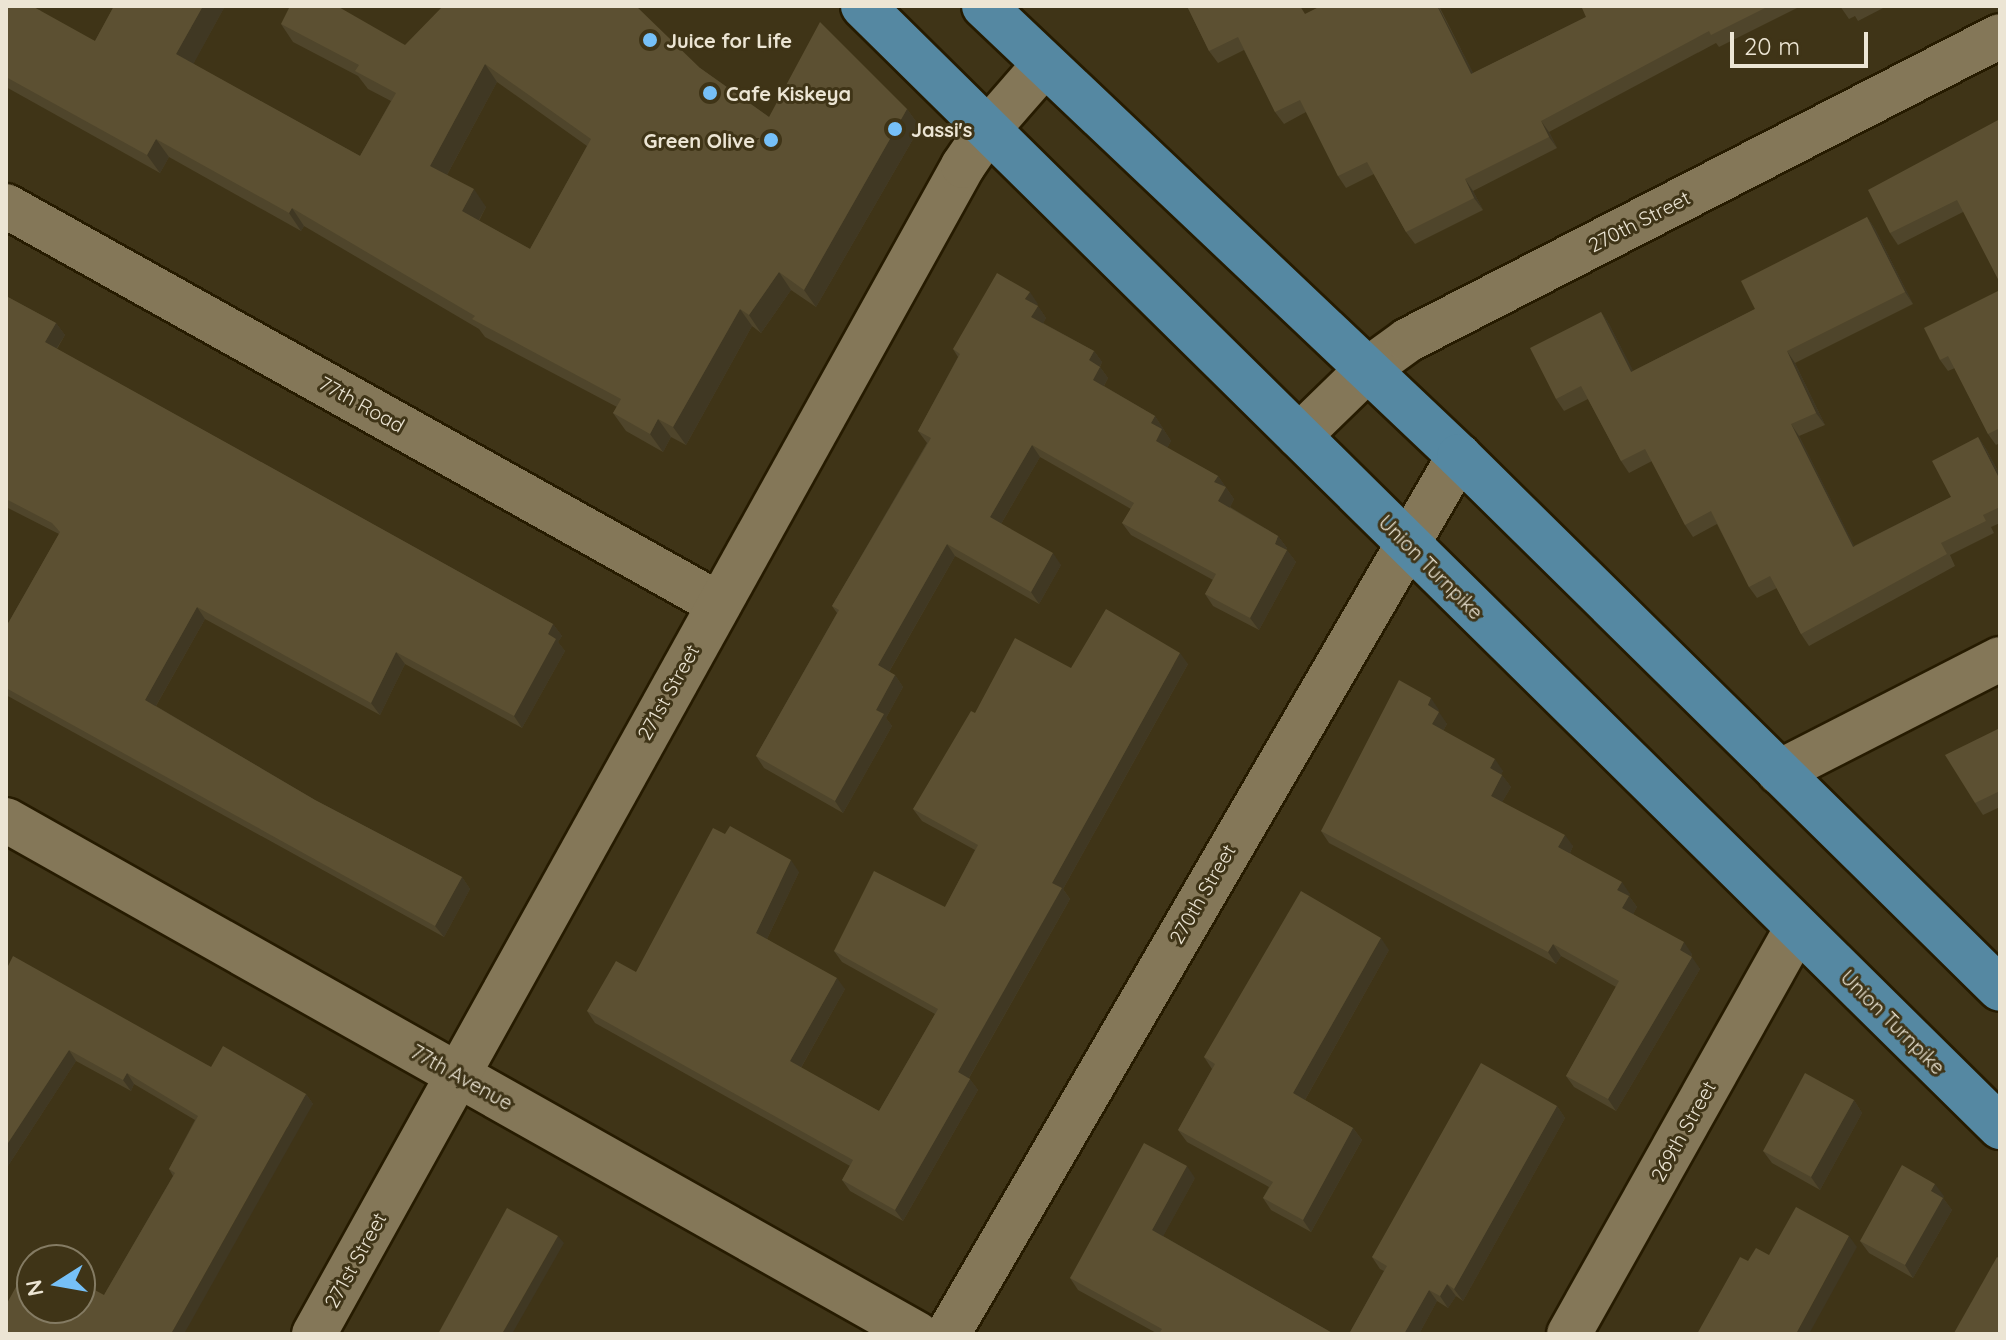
<!DOCTYPE html>
<style>
body{margin:0}
#map{position:relative;width:2006px;height:1340px;overflow:hidden;background:#3f3417;font-family:Quicksand,sans-serif}
div>[style]{position:absolute}
.roads{filter:drop-shadow(2px 0 #261b00) drop-shadow(-2px 0 #261b00) drop-shadow(0 2px #261b00) drop-shadow(0 -2px #261b00)}
.minor>*{height:44px;margin:-22px;padding:0 22px;transform-origin:22px;border-radius:22px;background:#847758}
.major>*{height:44px;margin:-22px;padding:0 22px;transform-origin:22px;border-radius:22px;background:#5588a2}
.wall>*{inset:0;background:#4f452b}
.shaded-wall>*{inset:0;background:#403823}
.building>*{inset:0;background:#5c5032}
.dots>*{width:22px;height:22px;translate:-50% -50%;box-sizing:border-box;border:4px solid #3f3417;border-radius:50%}
span{translate:-50% -50%;white-space:nowrap;text-align:center;line-height:1.15;-webkit-text-stroke:6px #3f3417;paint-order:stroke}
.poi-label{font-size:20px;color:#ece5d4;font-weight:700}
.left{translate:0 -50%;text-align:left}
.right{translate:-100% -50%;text-align:right}
.street-label{font-size:20px;color:#ece5d4}
.frame{position:absolute;inset:0;border:8px solid #ece5d4;pointer-events:none}
.north{position:absolute;left:16px;top:1244px;width:80px;height:80px;box-sizing:border-box;background:#3f3417;border:2px solid #847b63;border-radius:50%;rotate:259deg;font-size:22px;font-weight:700;line-height:32px;text-align:center;color:#ece5d4}
.north::after{content:'';display:block;margin:auto;width:28px;height:36px;background:#76c0f7;clip-path:polygon(50% 0,100% 100%,50% 72%,0 100%)}
.scale{position:absolute;left:1730px;top:32px;width:138px;height:36px;box-sizing:border-box;border:4px solid #ece5d4;border-top:0;padding-left:10px;font-size:24px;line-height:28px;white-space:nowrap;color:#ece5d4;-webkit-text-stroke:6px #3f3417;paint-order:stroke}
</style>
<div id="map">
<div class="roads">
<div class="minor">
<div style="left:6px;top:206px;width:814px;rotate:29.18deg"></div>
<div style="left:1299px;top:436px;width:96px;rotate:-44.2deg"></div>
<div style="left:1368px;top:369px;width:49px;rotate:-35.9deg"></div>
<div style="left:1408px;top:340px;width:665px;rotate:-27.18deg"></div>
<div style="left:1779px;top:772px;width:248px;rotate:-27.1deg"></div>
<div style="left:6px;top:820px;width:1046px;rotate:29.43deg"></div>
<div style="left:314px;top:1334px;width:1336px;rotate:-60.94deg"></div>
<div style="left:963px;top:166px;width:46px;rotate:-55.6deg"></div>
<div style="left:989px;top:128px;width:84px;rotate:-48.9deg"></div>
<div style="left:948px;top:1334px;width:1016px;rotate:-59.8deg"></div>
<div style="left:1569px;top:1334px;width:466px;rotate:-60.7deg"></div>
</div>
<div class="major">
<div style="left:863px;top:6px;width:1597px;rotate:44.59deg"></div>
<div style="left:984px;top:6px;width:654px;rotate:43.45deg"></div>
<div style="left:1459px;top:456px;width:759px;rotate:44.57deg"></div>
</div>
</div>
<div class="wall">
<div style="clip-path:polygon(evenodd,6px 6px,95px 41px,114px 6px,225px 6px,193px 64px,360px 156px,391px 101px,368px 89px,358px 76px,293px 42px,281px 24px,405px 45px,700px 68px,769px 117px,907px 109px,920px 127px,816px 307px,791px 290px,761px 333px,752px 326px,686px 445px,671px 437px,663px 452px,626px 431px,613px 413px,617px 407px,485px 337px,479px 329px,304px 226px,301px 231px,169px 157px,160px 173px,6px 87px,6px 6px,497px 82px,587px 146px,530px 249px,479px 221px,486px 207px,447px 175px,497px 82px)"></div>
<div style="clip-path:polygon(1187px 6px,1306px 14px,1321px 6px,1443px 6px,1440px 8px,1473px 73px,1586px 17px,1586px 6px,1801px 6px,1719px 47px,1716px 43px,1549px 132px,1557px 148px,1473px 191px,1483px 210px,1415px 244px,1406px 232px,1374px 174px,1346px 188px,1338px 176px,1306px 112px,1284px 124px,1275px 112px,1244px 50px,1218px 63px,1209px 51px)"></div>
<div style="clip-path:polygon(1840px 6px,1887px 6px,1858px 21px,1855px 16px,1849px 19px)"></div>
<div style="clip-path:polygon(2000px 119px,1963px 212px,1898px 245px,1890px 233px)"></div>
<div style="clip-path:polygon(1867px 217px,1875px 229px,1913px 304px,1795px 363px,1825px 425px,1799px 436px,1854px 546px,1951px 497px,1978px 437px,1986px 449px,2000px 475px,2000px 523px,1991px 527px,1994px 533px,1950px 555px,1955px 566px,1809px 646px,1801px 634px,1777px 588px,1757px 598px,1749px 587px,1717px 524px,1693px 537px,1685px 525px,1652px 461px,1629px 473px,1621px 461px,1588px 399px,1564px 411px,1556px 399px,1601px 312px,1609px 324px,1633px 371px,1755px 309px)"></div>
<div style="clip-path:polygon(2000px 290px,2000px 443px,1996px 445px,1988px 434px,1955px 368px,1948px 371px,1940px 360px)"></div>
<div style="clip-path:polygon(6px 296px,56px 323px,65px 335px,57px 349px,553px 624px,562px 636px,558px 642px,565px 651px,522px 728px,405px 664px,380px 715px,205px 619px,156px 706px,315px 800px,462px 877px,470px 889px,444px 937px,6px 695px,6px 627px,59px 534px,6px 507px)"></div>
<div style="clip-path:polygon(1038px 304px,1037px 305px,1046px 318px,1043px 323px,1094px 351px,1102px 362px,1100px 367px,1108px 378px,1104px 386px,1155px 416px,1171px 441px,1167px 448px,1218px 476px,1234px 499px,1230px 507px,1278px 536px,1287px 548px,1286px 549px,1296px 562px,1259px 630px,1213px 606px,1205px 594px,1213px 580px,1131px 535px,1122px 523px,1131px 509px,1040px 457px,1001px 524px,1061px 565px,1039px 604px,955px 556px,889px 672px,895px 675px,903px 687px,886px 718px,892px 726px,843px 813px,764px 768px,756px 756px,837px 613px,832px 606px,927px 443px,918px 431px,958px 357px,953px 349px)"></div>
<div style="clip-path:polygon(1188px 664px,1063px 889px,1070px 899px,969px 1078px,978px 1090px,903px 1221px,850px 1191px,842px 1180px,850px 1166px,595px 1023px,587px 1011px,636px 972px,799px 872px,767px 939px,845px 989px,801px 1068px,879px 1111px,935px 1014px,842px 962px,834px 951px,945px 907px,975px 850px,922px 821px,913px 809px,1071px 668px)"></div>
<div style="clip-path:polygon(1439px 710px,1438px 712px,1447px 724px,1443px 731px,1503px 771px,1501px 774px,1511px 787px,1502px 802px,1573px 846px,1570px 853px,1630px 894px,1629px 896px,1637px 907px,1633px 914px,1692px 954px,1691px 957px,1700px 969px,1616px 1111px,1574px 1087px,1566px 1076px,1616px 987px,1561px 956px,1556px 964px,1329px 843px,1321px 831px)"></div>
<div style="clip-path:polygon(2000px 728px,2000px 807px,1983px 815px,1975px 803px)"></div>
<div style="clip-path:polygon(1389px 950px,1305px 1100px,1353px 1128px,1362px 1140px,1311px 1232px,1271px 1210px,1263px 1198px,1269px 1187px,1187px 1142px,1178px 1130px,1212px 1069px,1204px 1057px)"></div>
<div style="clip-path:polygon(6px 970px,211px 1067px,306px 1094px,313px 1104px,104px 1295px,173px 1176px,169px 1169px,195px 1120px,134px 1084px,131px 1091px,76px 1061px,6px 1169px)"></div>
<div style="clip-path:polygon(1854px 1100px,1862px 1113px,1820px 1190px,1772px 1163px,1763px 1151px)"></div>
<div style="clip-path:polygon(1557px 1106px,1565px 1118px,1463px 1301px,1456px 1296px,1448px 1308px,1437px 1301px,1419px 1334px,1349px 1334px,1384px 1271px,1380px 1269px,1372px 1257px)"></div>
<div style="clip-path:polygon(1195px 1178px,1163px 1236px,1334px 1334px,1158px 1334px,1078px 1290px,1070px 1278px)"></div>
<div style="clip-path:polygon(1944px 1196px,1943px 1198px,1952px 1210px,1913px 1278px,1869px 1253px,1860px 1241px)"></div>
</div>
<div class="shaded-wall">
<div style="clip-path:polygon(203px 6px,225px 6px,189px 72px,176px 54px)"></div>
<div style="clip-path:polygon(1437px 6px,1438px 6px,1480px 86px,1471px 74px)"></div>
<div style="clip-path:polygon(485px 64px,497px 82px,442px 184px,430px 166px)"></div>
<div style="clip-path:polygon(907px 109px,920px 127px,816px 307px,804px 290px)"></div>
<div style="clip-path:polygon(1541px 121px,1549px 132px,1557px 148px,1549px 137px)"></div>
<div style="clip-path:polygon(156px 139px,169px 157px,160px 173px,147px 155px)"></div>
<div style="clip-path:polygon(1465px 179px,1473px 191px,1483px 210px,1474px 198px)"></div>
<div style="clip-path:polygon(474px 189px,486px 207px,474px 229px,462px 211px)"></div>
<div style="clip-path:polygon(292px 208px,304px 226px,301px 231px,289px 213px)"></div>
<div style="clip-path:polygon(1867px 217px,1875px 229px,1913px 304px,1905px 292px)"></div>
<div style="clip-path:polygon(779px 272px,791px 290px,761px 333px,749px 315px)"></div>
<div style="clip-path:polygon(1030px 292px,1038px 304px,1034px 310px,1025px 299px)"></div>
<div style="clip-path:polygon(1038px 306px,1046px 318px,1040px 329px,1031px 317px)"></div>
<div style="clip-path:polygon(740px 309px,752px 326px,686px 445px,673px 427px)"></div>
<div style="clip-path:polygon(1601px 312px,1609px 324px,1640px 384px,1631px 372px)"></div>
<div style="clip-path:polygon(56px 323px,65px 335px,53px 354px,45px 342px)"></div>
<div style="clip-path:polygon(1094px 351px,1102px 362px,1097px 372px,1100px 367px,1108px 378px,1101px 391px,1093px 380px,1089px 360px)"></div>
<div style="clip-path:polygon(1787px 351px,1795px 363px,1825px 425px,1816px 413px)"></div>
<div style="clip-path:polygon(1155px 416px,1171px 441px,1164px 453px,1156px 441px,1151px 423px)"></div>
<div style="clip-path:polygon(658px 419px,671px 437px,663px 452px,650px 434px)"></div>
<div style="clip-path:polygon(1791px 424px,1799px 436px,1861px 559px,1853px 547px)"></div>
<div style="clip-path:polygon(1978px 437px,1986px 449px,2000px 475px,2000px 480px)"></div>
<div style="clip-path:polygon(1032px 445px,1040px 457px,998px 529px,990px 517px)"></div>
<div style="clip-path:polygon(1218px 476px,1234px 499px,1227px 513px,1218px 501px,1214px 482px)"></div>
<div style="clip-path:polygon(1278px 536px,1287px 548px,1283px 555px,1275px 544px)"></div>
<div style="clip-path:polygon(947px 544px,955px 556px,886px 677px,878px 665px)"></div>
<div style="clip-path:polygon(1287px 550px,1296px 562px,1259px 630px,1250px 618px)"></div>
<div style="clip-path:polygon(1053px 553px,1061px 565px,1039px 604px,1031px 592px)"></div>
<div style="clip-path:polygon(197px 607px,205px 619px,153px 711px,145px 700px)"></div>
<div style="clip-path:polygon(553px 624px,562px 636px,558px 642px,565px 651px,522px 728px,514px 716px,548px 634px)"></div>
<div style="clip-path:polygon(396px 652px,405px 664px,380px 715px,371px 703px)"></div>
<div style="clip-path:polygon(1180px 653px,1188px 664px,1063px 889px,1070px 899px,966px 1083px,958px 1072px,1052px 883px)"></div>
<div style="clip-path:polygon(895px 675px,903px 687px,886px 718px,892px 726px,843px 813px,835px 801px,876px 710px)"></div>
<div style="clip-path:polygon(1431px 698px,1439px 710px,1436px 716px,1428px 705px)"></div>
<div style="clip-path:polygon(1439px 712px,1447px 724px,1440px 736px,1432px 724px)"></div>
<div style="clip-path:polygon(1495px 759px,1503px 771px,1498px 780px,1490px 768px)"></div>
<div style="clip-path:polygon(1502px 775px,1511px 787px,1499px 807px,1491px 796px)"></div>
<div style="clip-path:polygon(1565px 835px,1573px 846px,1567px 859px,1558px 847px)"></div>
<div style="clip-path:polygon(791px 860px,799px 872px,764px 945px,756px 933px)"></div>
<div style="clip-path:polygon(462px 877px,470px 889px,444px 937px,435px 926px)"></div>
<div style="clip-path:polygon(1622px 882px,1630px 894px,1626px 901px,1617px 890px)"></div>
<div style="clip-path:polygon(1629px 896px,1637px 907px,1630px 920px,1622px 908px)"></div>
<div style="clip-path:polygon(1381px 938px,1389px 950px,1302px 1105px,1293px 1093px)"></div>
<div style="clip-path:polygon(1684px 942px,1692px 954px,1688px 962px,1680px 950px)"></div>
<div style="clip-path:polygon(1553px 944px,1561px 956px,1556px 964px,1548px 952px)"></div>
<div style="clip-path:polygon(1692px 957px,1700px 969px,1616px 1111px,1608px 1099px)"></div>
<div style="clip-path:polygon(837px 978px,845px 989px,798px 1073px,790px 1061px)"></div>
<div style="clip-path:polygon(69px 1050px,76px 1061px,6px 1169px,6px 1146px)"></div>
<div style="clip-path:polygon(127px 1073px,134px 1084px,131px 1091px,123px 1080px)"></div>
<div style="clip-path:polygon(970px 1079px,978px 1090px,903px 1221px,895px 1210px)"></div>
<div style="clip-path:polygon(306px 1094px,313px 1104px,184px 1334px,171px 1334px)"></div>
<div style="clip-path:polygon(1854px 1100px,1862px 1113px,1820px 1190px,1811px 1177px)"></div>
<div style="clip-path:polygon(1557px 1106px,1565px 1118px,1463px 1301px,1454px 1289px)"></div>
<div style="clip-path:polygon(1353px 1128px,1362px 1140px,1311px 1232px,1303px 1220px)"></div>
<div style="clip-path:polygon(1187px 1166px,1195px 1178px,1160px 1242px,1152px 1230px)"></div>
<div style="clip-path:polygon(1935px 1184px,1944px 1196px,1940px 1203px,1943px 1198px,1952px 1210px,1913px 1278px,1905px 1265px,1931px 1191px)"></div>
<div style="clip-path:polygon(558px 1236px,564px 1243px,512px 1334px,502px 1334px)"></div>
<div style="clip-path:polygon(1849px 1236px,1857px 1247px,1809px 1334px,1796px 1334px)"></div>
<div style="clip-path:polygon(1447px 1284px,1456px 1296px,1448px 1308px,1440px 1296px)"></div>
<div style="clip-path:polygon(1429px 1290px,1437px 1301px,1419px 1334px,1404px 1334px)"></div>
</div>
<div class="building">
<div style="clip-path:polygon(evenodd,6px 6px,32px 6px,95px 41px,114px 6px,203px 6px,176px 54px,360px 156px,396px 93px,355px 71px,359px 65px,281px 24px,290px 6px,337px 6px,405px 45px,443px 6px,636px 6px,700px 68px,769px 117px,820px 22px,907px 109px,804px 290px,779px 272px,749px 315px,740px 309px,673px 427px,658px 419px,650px 434px,613px 413px,621px 399px,472px 319px,475px 316px,292px 208px,289px 213px,156px 139px,147px 155px,6px 77px,6px 6px,485px 64px,591px 139px,530px 249px,462px 211px,474px 189px,430px 166px,485px 64px)"></div>
<div style="clip-path:polygon(1187px 6px,1300px 6px,1305px 14px,1321px 6px,1437px 6px,1471px 74px,1586px 17px,1582px 8px,1586px 6px,1769px 6px,1711px 35px,1709px 31px,1541px 121px,1549px 137px,1465px 179px,1474px 198px,1406px 232px,1367px 162px,1338px 176px,1300px 100px,1275px 112px,1238px 37px,1209px 51px)"></div>
<div style="clip-path:polygon(2000px 119px,2000px 283px,1957px 200px,1890px 233px,1868px 190px)"></div>
<div style="clip-path:polygon(1867px 217px,1905px 292px,1787px 351px,1816px 413px,1791px 424px,1853px 547px,1951px 497px,1932px 461px,1978px 437px,2000px 480px,2000px 507px,1983px 515px,1986px 521px,1941px 543px,1947px 554px,1801px 634px,1770px 576px,1749px 587px,1711px 511px,1685px 525px,1645px 449px,1621px 461px,1581px 386px,1556px 399px,1530px 348px,1601px 312px,1631px 372px,1755px 309px,1741px 281px)"></div>
<div style="clip-path:polygon(997px 273px,1030px 292px,1025px 299px,1038px 306px,1031px 317px,1094px 351px,1089px 360px,1100px 367px,1093px 380px,1155px 416px,1151px 423px,1162px 429px,1156px 441px,1218px 476px,1214px 482px,1226px 487px,1218px 501px,1278px 536px,1275px 544px,1287px 550px,1250px 618px,1205px 594px,1216px 574px,1122px 523px,1134px 503px,1032px 445px,990px 517px,1053px 553px,1031px 592px,947px 544px,878px 665px,895px 675px,876px 710px,884px 714px,835px 801px,756px 756px,839px 610px,832px 606px,931px 438px,918px 431px,960px 354px,953px 349px)"></div>
<div style="clip-path:polygon(2000px 290px,2000px 428px,1988px 434px,1948px 356px,1940px 360px,1924px 328px)"></div>
<div style="clip-path:polygon(6px 296px,56px 323px,45px 342px,553px 624px,548px 634px,556px 639px,514px 716px,396px 652px,371px 703px,197px 607px,145px 700px,315px 800px,462px 877px,435px 926px,6px 688px,6px 627px,60px 532px,52px 523px,6px 499px)"></div>
<div style="clip-path:polygon(1106px 609px,1180px 653px,1052px 883px,1062px 888px,958px 1072px,970px 1079px,895px 1210px,842px 1180px,853px 1160px,587px 1011px,616px 961px,636px 972px,713px 828px,725px 834px,730px 826px,791px 860px,756px 933px,837px 978px,790px 1061px,879px 1111px,938px 1009px,834px 951px,874px 871px,945px 907px,978px 845px,913px 809px,971px 711px,975px 713px,1015px 638px,1071px 668px)"></div>
<div style="clip-path:polygon(1399px 680px,1431px 698px,1428px 705px,1439px 712px,1432px 724px,1495px 759px,1490px 768px,1502px 775px,1491px 796px,1565px 835px,1558px 847px,1622px 882px,1617px 890px,1629px 896px,1622px 908px,1684px 942px,1680px 950px,1692px 957px,1608px 1099px,1566px 1076px,1619px 981px,1553px 944px,1548px 952px,1321px 831px)"></div>
<div style="clip-path:polygon(2000px 728px,2000px 791px,1975px 803px,1945px 755px)"></div>
<div style="clip-path:polygon(1301px 891px,1381px 938px,1293px 1093px,1353px 1128px,1303px 1220px,1263px 1198px,1273px 1182px,1178px 1130px,1215px 1064px,1204px 1057px)"></div>
<div style="clip-path:polygon(13px 956px,211px 1067px,223px 1046px,306px 1094px,171px 1334px,6px 1334px,6px 1305px,33px 1256px,40px 1260px,32px 1260px,32px 1308px,80px 1308px,80px 1282px,104px 1295px,175px 1173px,169px 1169px,198px 1116px,127px 1073px,123px 1080px,69px 1050px,6px 1146px,6px 1056px,7px 1054px,6px 1053px,6px 970px)"></div>
<div style="clip-path:polygon(1481px 1063px,1557px 1106px,1454px 1289px,1447px 1284px,1440px 1296px,1429px 1290px,1404px 1334px,1349px 1334px,1387px 1266px,1372px 1257px)"></div>
<div style="clip-path:polygon(1805px 1073px,1854px 1100px,1811px 1177px,1763px 1151px)"></div>
<div style="clip-path:polygon(1144px 1143px,1187px 1166px,1152px 1230px,1334px 1334px,1159px 1334px,1162px 1329px,1070px 1278px)"></div>
<div style="clip-path:polygon(1902px 1165px,1935px 1184px,1931px 1191px,1943px 1198px,1905px 1265px,1860px 1241px)"></div>
<div style="clip-path:polygon(1796px 1207px,1849px 1236px,1796px 1334px,1697px 1334px,1740px 1257px,1748px 1261px,1756px 1248px,1769px 1255px)"></div>
<div style="clip-path:polygon(507px 1208px,558px 1236px,502px 1334px,438px 1334px)"></div>
<div style="clip-path:polygon(1997px 1257px,2000px 1259px,2000px 1334px,1956px 1334px,1954px 1333px)"></div>
</div>
<div class="dots">
<div style="left:650px;top:40px;background:#76c0f7"></div>
<div style="left:710px;top:93px;background:#76c0f7"></div>
<div style="left:895px;top:129px;background:#76c0f7"></div>
<div style="left:771px;top:140px;background:#76c0f7"></div>
</div>
<div class="poi-label">
<span class="left" style="left:666px;top:40px">Juice for Life</span>
<span class="left" style="left:726px;top:93px">Cafe Kiskeya</span>
<span class="left" style="left:911px;top:129px">Jassi's</span>
<span class="right" style="left:755px;top:140px">Green Olive</span>
</div>
<div class="street-label">
<span style="left:1639px;top:221px;rotate:-27deg">270th Street</span>
<span style="left:362px;top:404px;rotate:29deg">77th Road</span>
<span style="left:1431px;top:567px;rotate:45deg">Union Turnpike</span>
<span style="left:668px;top:692px;rotate:-61deg">271st Street</span>
<span style="left:1202px;top:894px;rotate:-60deg">270th Street</span>
<span style="left:1893px;top:1022px;rotate:45deg">Union Turnpike</span>
<span style="left:462px;top:1077px;rotate:29deg">77th Avenue</span>
<span style="left:1683px;top:1131px;rotate:-61deg">269th Street</span>
<span style="left:355px;top:1260px;rotate:-61deg">271st Street</span>
</div>
<div class="frame"></div>
<div class="north">N</div>
<div class="scale">20 m</div>
</div>
